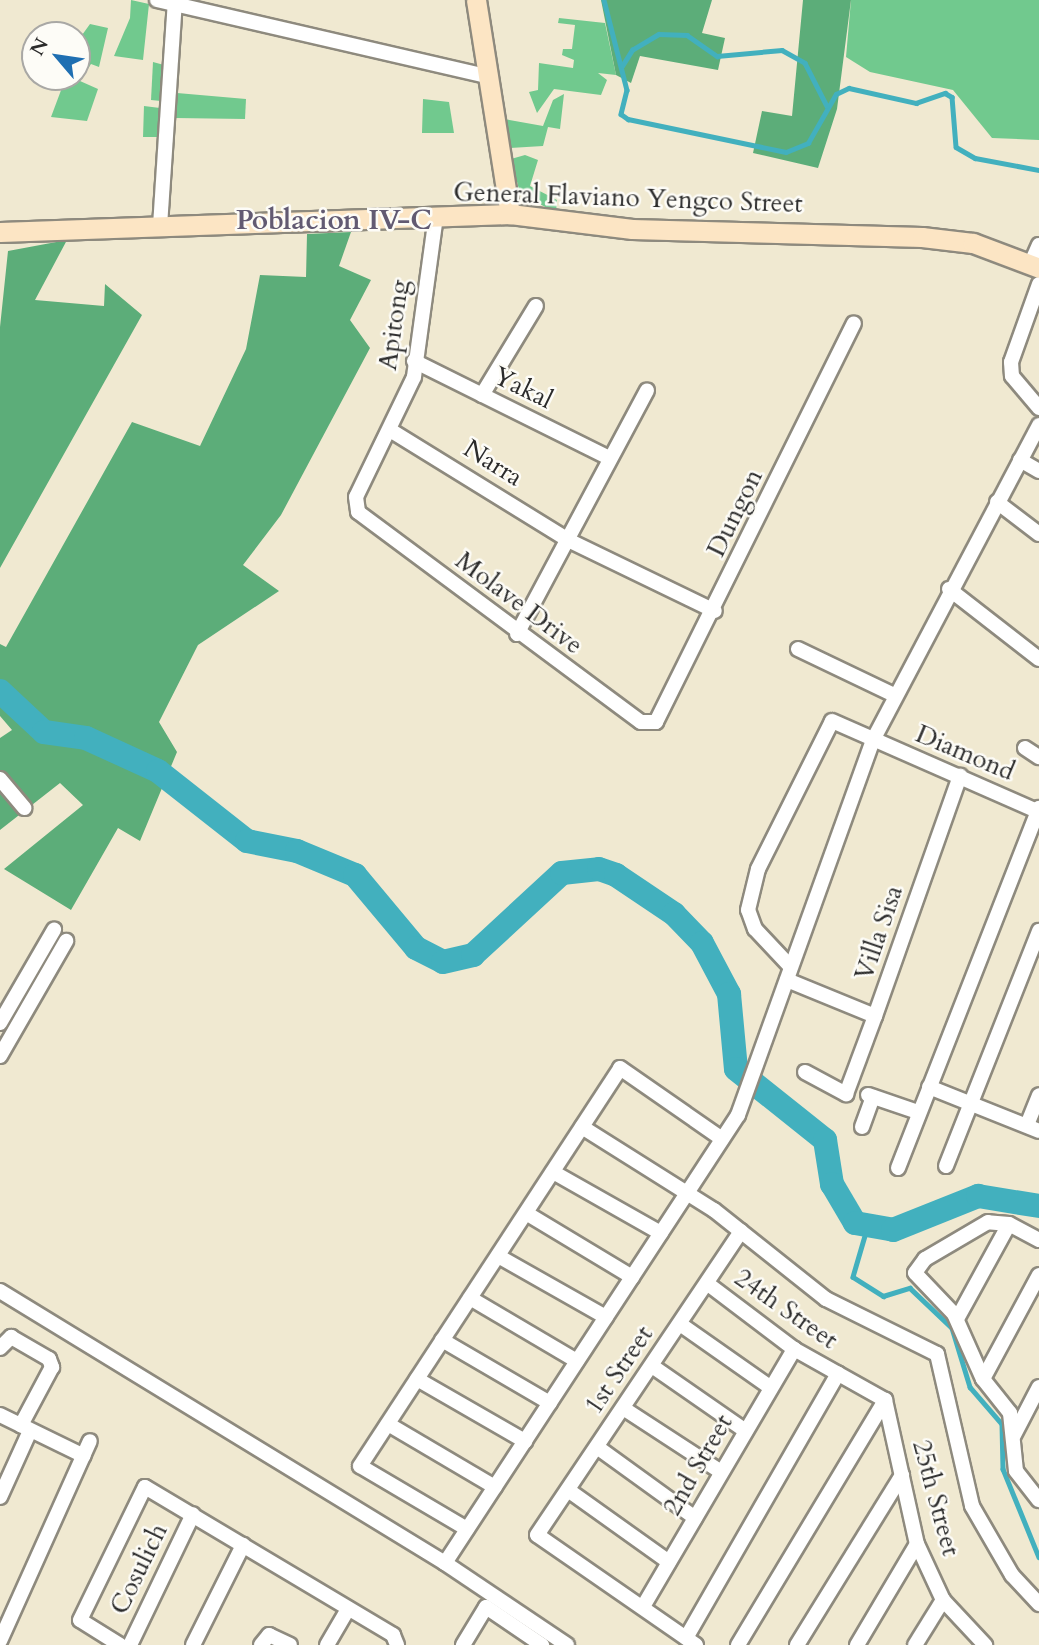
<!DOCTYPE html>
<style>
body{margin:0}
#map{position:relative;width:1039px;height:1645px;overflow:hidden;background:#f0e9d1;font-family:Cardo,serif}
div>[style]{position:absolute}
.green>*{inset:0;background:#71c98e}
.forest>*{inset:0;background:#5cad79}
.stream>*{height:4.5px;margin:-2.25px;padding:0 2.25px;transform-origin:2.25px;border-radius:2.25px;background:#42b0be}
.river>*{height:24px;margin:-12px;padding:0 12px;transform-origin:12px;border-radius:12px;background:#42b0be}
.roads{filter:drop-shadow(2px 0 #8e8a7e) drop-shadow(-2px 0 #8e8a7e) drop-shadow(0 2px #8e8a7e) drop-shadow(0 -2px #8e8a7e)}
.street>*{height:14px;margin:-7px;padding:0 7px;transform-origin:7px;border-radius:7px;background:#fff}
.secondary>*{height:19px;margin:-9.5px;padding:0 9.5px;transform-origin:9.5px;border-radius:9.5px;background:#fce5c4}
span{translate:-50% -50%;white-space:nowrap;text-align:center;line-height:1.15;-webkit-text-stroke:5px #fdfcf7;paint-order:stroke}
.street-label{font-size:26px;color:#2b2b2b}
.neighbourhood-label{font-size:28px;color:#625a72;font-weight:700}
.north{position:absolute;left:21px;top:21px;width:70px;height:70px;box-sizing:border-box;background:#fdfcf7;border:2px solid #a9a8a5;border-radius:50%;rotate:299deg;font-size:19px;font-weight:700;line-height:28px;text-align:center;color:#2b2b2b}
.north::after{content:'';display:block;margin:auto;width:24px;height:32px;background:#1f6fb2;clip-path:polygon(50% 0,100% 100%,50% 72%,0 100%)}
</style>
<div id="map">
<div class="green">
<div style="clip-path:polygon(131px 0,149px 4px,143px 60px,114px 56px,130px 18px)"></div>
<div style="clip-path:polygon(851px 0,1039px 0,1039px 140px,992px 138px,953px 90px,870px 72px,846px 57px)"></div>
<div style="clip-path:polygon(559px 18px,605px 23px,616px 75px,598px 73px,607px 80px,601px 95px,554px 89px,537px 113px,529px 92px,538px 90px,539px 63px,573px 68px,574px 60px,562px 55px,563px 49px,572px 49px,575px 25px,558px 23px)"></div>
<div style="clip-path:polygon(90px 24px,108px 28px,99px 67px,91px 64px,80px 81px,98px 89px,87px 121px,51px 117px,66px 77px,77px 77px,77px 42px)"></div>
<div style="clip-path:polygon(153px 62px,164px 65px,161px 101px,151px 100px)"></div>
<div style="clip-path:polygon(177px 93px,246px 99px,245px 119px,175px 118px)"></div>
<div style="clip-path:polygon(564px 94px,560px 129px,548px 127px,543px 146px,510px 148px,504px 119px,543px 126px,553px 100px)"></div>
<div style="clip-path:polygon(423px 99px,449px 102px,454px 133px,422px 133px)"></div>
<div style="clip-path:polygon(144px 106px,160px 108px,158px 137px,143px 137px)"></div>
<div style="clip-path:polygon(525px 155px,538px 160px,530px 186px,557px 200px,556px 213px,520px 193px,511px 159px)"></div>
</div>
<div class="forest">
<div style="clip-path:polygon(601px 0,712px 0,702px 33px,725px 38px,718px 70px,640px 56px,631px 83px,616px 75px)"></div>
<div style="clip-path:polygon(803px 0,851px 0,837px 109px,818px 168px,753px 153px,762px 111px,792px 116px)"></div>
<div style="clip-path:polygon(351px 232px,339px 266px,371px 280px,350px 320px,370px 348px,281px 515px,243px 565px,279px 591px,198px 645px,159px 722px,177px 752px,140px 841px,118px 828px,71px 910px,4px 869px,83px 805px,60px 783px,0 830px,0 738px,12px 730px,0 716px,0 644px,6px 647px,132px 422px,200px 446px,246px 349px,260px 275px,306px 277px,307px 234px)"></div>
<div style="clip-path:polygon(67px 240px,35px 300px,104px 306px,105px 284px,142px 315px,0 568px,0 327px,8px 251px)"></div>
</div>
<div class="stream">
<div style="left:604px;top:0;width:93px;rotate:75.7deg"></div>
<div style="left:627px;top:90px;width:25px;rotate:104deg"></div>
<div style="left:621px;top:114px;width:9px;rotate:36deg"></div>
<div style="left:628px;top:119px;width:161px;rotate:11.8deg"></div>
<div style="left:786px;top:152px;width:24px;rotate:-22deg"></div>
<div style="left:808px;top:143px;width:56px;rotate:-60.3deg"></div>
<div style="left:836px;top:94px;width:14px;rotate:-25deg"></div>
<div style="left:849px;top:88px;width:69px;rotate:12.6deg"></div>
<div style="left:916px;top:103px;width:31px;rotate:-19deg"></div>
<div style="left:945px;top:93px;width:8px;rotate:30deg"></div>
<div style="left:952px;top:97px;width:50px;rotate:85.4deg"></div>
<div style="left:956px;top:147px;width:22px;rotate:30deg"></div>
<div style="left:975px;top:158px;width:65px;rotate:10.6deg"></div>
<div style="left:622px;top:66px;width:19px;rotate:-58deg"></div>
<div style="left:632px;top:50px;width:31px;rotate:-31deg"></div>
<div style="left:659px;top:34px;width:28px;rotate:2deg"></div>
<div style="left:687px;top:35px;width:37px;rotate:35deg"></div>
<div style="left:717px;top:56px;width:65px;rotate:-5.3deg"></div>
<div style="left:782px;top:50px;width:26px;rotate:29deg"></div>
<div style="left:805px;top:63px;width:48px;rotate:62.9deg"></div>
<div style="left:867px;top:1229px;width:50px;rotate:106.3deg"></div>
<div style="left:853px;top:1277px;width:36px;rotate:32deg"></div>
<div style="left:883px;top:1296px;width:28px;rotate:-17deg"></div>
<div style="left:910px;top:1288px;width:58px;rotate:43.6deg"></div>
<div style="left:952px;top:1328px;width:62px;rotate:73deg"></div>
<div style="left:970px;top:1387px;width:49px;rotate:49.1deg"></div>
<div style="left:1002px;top:1424px;width:45px;rotate:88.7deg"></div>
<div style="left:1003px;top:1469px;width:95px;rotate:67.8deg"></div>
</div>
<div class="river">
<div style="left:0;top:691px;width:60px;rotate:43deg"></div>
<div style="left:44px;top:732px;width:42px;rotate:8.1deg"></div>
<div style="left:86px;top:738px;width:79px;rotate:24.6deg"></div>
<div style="left:158px;top:771px;width:113px;rotate:38.2deg"></div>
<div style="left:247px;top:841px;width:51px;rotate:11.3deg"></div>
<div style="left:297px;top:851px;width:63px;rotate:22.5deg"></div>
<div style="left:355px;top:875px;width:95px;rotate:50.1deg"></div>
<div style="left:416px;top:948px;width:30px;rotate:27deg"></div>
<div style="left:443px;top:962px;width:31px;rotate:-13deg"></div>
<div style="left:473px;top:955px;width:121px;rotate:-42.7deg"></div>
<div style="left:562px;top:873px;width:37px;rotate:-6deg"></div>
<div style="left:599px;top:869px;width:18px;rotate:19deg"></div>
<div style="left:616px;top:875px;width:70px;rotate:33.9deg"></div>
<div style="left:674px;top:914px;width:40px;rotate:46deg"></div>
<div style="left:702px;top:943px;width:58px;rotate:62.1deg"></div>
<div style="left:729px;top:994px;width:75px;rotate:84.7deg"></div>
<div style="left:736px;top:1069px;width:114px;rotate:38.6deg"></div>
<div style="left:825px;top:1140px;width:45px;rotate:81deg"></div>
<div style="left:832px;top:1184px;width:45px;rotate:59.5deg"></div>
<div style="left:855px;top:1223px;width:39px;rotate:10deg"></div>
<div style="left:893px;top:1230px;width:92px;rotate:-21.8deg"></div>
<div style="left:978px;top:1196px;width:62px;rotate:9.3deg"></div>
</div>
<div class="roads">
<div class="street">
<div style="left:157px;top:0;width:342px;rotate:13deg"></div>
<div style="left:436px;top:216px;width:162px;rotate:97.8deg"></div>
<div style="left:414px;top:377px;width:133px;rotate:115.8deg"></div>
<div style="left:356px;top:497px;width:15px;rotate:82deg"></div>
<div style="left:358px;top:512px;width:352px;rotate:36.6deg"></div>
<div style="left:641px;top:722px;width:15px"></div>
<div style="left:656px;top:722px;width:445px;rotate:-63.6deg"></div>
<div style="left:160px;top:226px;width:226px;rotate:-86.2deg"></div>
<div style="left:1030px;top:265px;width:22px;rotate:-66deg"></div>
<div style="left:1039px;top:284px;width:83px;rotate:109.7deg"></div>
<div style="left:1011px;top:362px;width:14px;rotate:86deg"></div>
<div style="left:1012px;top:376px;width:42px;rotate:49.8deg"></div>
<div style="left:414px;top:361px;width:218px;rotate:26.4deg"></div>
<div style="left:482px;top:395px;width:104px;rotate:-58.8deg"></div>
<div style="left:390px;top:430px;width:209px;rotate:31.7deg"></div>
<div style="left:568px;top:540px;width:163px;rotate:25.8deg"></div>
<div style="left:1020px;top:460px;width:22px;rotate:30deg"></div>
<div style="left:997px;top:502px;width:53px;rotate:37.3deg"></div>
<div style="left:949px;top:589px;width:114px;rotate:37.9deg"></div>
<div style="left:517px;top:634px;width:276px;rotate:-61.9deg"></div>
<div style="left:798px;top:649px;width:106px;rotate:25.6deg"></div>
<div style="left:1025px;top:748px;width:17px;rotate:33deg"></div>
<div style="left:0;top:779px;width:38px;rotate:50deg"></div>
<div style="left:788px;top:964px;width:48px;rotate:-133.3deg"></div>
<div style="left:755px;top:929px;width:20px;rotate:-110deg"></div>
<div style="left:748px;top:910px;width:42px;rotate:-76.3deg"></div>
<div style="left:758px;top:869px;width:165px;rotate:-63.4deg"></div>
<div style="left:832px;top:721px;width:224px;rotate:23.7deg"></div>
<div style="left:787px;top:980px;width:95px;rotate:22.2deg"></div>
<div style="left:875px;top:1016px;width:255px;rotate:-70.5deg"></div>
<div style="left:0;top:1023px;width:108px;rotate:-59.9deg"></div>
<div style="left:0;top:1056px;width:133px;rotate:-60.1deg"></div>
<div style="left:805px;top:1072px;width:47px;rotate:28.2deg"></div>
<div style="left:846px;top:1094px;width:83px;rotate:-69.6deg"></div>
<div style="left:929px;top:1087px;width:118px;rotate:21.8deg"></div>
<div style="left:868px;top:1095px;width:53px;rotate:18.8deg"></div>
<div style="left:1027px;top:1125px;width:32px;rotate:-68deg"></div>
<div style="left:582px;top:1127px;width:156px;rotate:32.2deg"></div>
<div style="left:714px;top:1210px;width:143px;rotate:38.5deg"></div>
<div style="left:826px;top:1299px;width:124px;rotate:26.4deg"></div>
<div style="left:937px;top:1354px;width:156px;rotate:77deg"></div>
<div style="left:972px;top:1506px;width:80px;rotate:59.9deg"></div>
<div style="left:1012px;top:1575px;width:40px;rotate:47deg"></div>
<div style="left:862px;top:1127px;width:32px;rotate:-70deg"></div>
<div style="left:946px;top:1166px;width:253px;rotate:-68.4deg"></div>
<div style="left:898px;top:1168px;width:387px;rotate:-68.6deg"></div>
<div style="left:553px;top:1172px;width:124px;rotate:29.5deg"></div>
<div style="left:526px;top:1213px;width:124px;rotate:31.1deg"></div>
<div style="left:1039px;top:1240px;width:34px;rotate:-152deg"></div>
<div style="left:1009px;top:1224px;width:21px;rotate:-175deg"></div>
<div style="left:988px;top:1222px;width:73px;rotate:149.6deg"></div>
<div style="left:925px;top:1259px;width:17px;rotate:126deg"></div>
<div style="left:915px;top:1273px;width:57px;rotate:46.4deg"></div>
<div style="left:954px;top:1314px;width:71px;rotate:66deg"></div>
<div style="left:983px;top:1379px;width:43px;rotate:51.5deg"></div>
<div style="left:1010px;top:1413px;width:58px;rotate:84.1deg"></div>
<div style="left:1016px;top:1471px;width:37px;rotate:52deg"></div>
<div style="left:498px;top:1256px;width:124px;rotate:29.5deg"></div>
<div style="left:708px;top:1284px;width:108px;rotate:37.1deg"></div>
<div style="left:794px;top:1349px;width:104px;rotate:29.3deg"></div>
<div style="left:885px;top:1400px;width:148px;rotate:77.5deg"></div>
<div style="left:917px;top:1544px;width:62px;rotate:65.1deg"></div>
<div style="left:943px;top:1600px;width:62px;rotate:47deg"></div>
<div style="left:0;top:1291px;width:522px;rotate:31.43deg"></div>
<div style="left:445px;top:1563px;width:147px;rotate:33.9deg"></div>
<div style="left:470px;top:1298px;width:124px;rotate:30.5deg"></div>
<div style="left:957px;top:1319px;width:108px;rotate:-61.3deg"></div>
<div style="left:680px;top:1324px;width:111px;rotate:35.1deg"></div>
<div style="left:442px;top:1340px;width:125px;rotate:30.3deg"></div>
<div style="left:0;top:1348px;width:16px;rotate:-45deg"></div>
<div style="left:11px;top:1337px;width:44px;rotate:30.1deg"></div>
<div style="left:49px;top:1359px;width:9px;rotate:69deg"></div>
<div style="left:52px;top:1367px;width:66px;rotate:118.1deg"></div>
<div style="left:652px;top:1366px;width:114px;rotate:34.7deg"></div>
<div style="left:417px;top:1379px;width:125px;rotate:29.9deg"></div>
<div style="left:983px;top:1379px;width:118px;rotate:-61.7deg"></div>
<div style="left:623px;top:1408px;width:117px;rotate:33.1deg"></div>
<div style="left:0;top:1415px;width:93px;rotate:26deg"></div>
<div style="left:388px;top:1424px;width:124px;rotate:30.5deg"></div>
<div style="left:1014px;top:1435px;width:54px;rotate:-62.5deg"></div>
<div style="left:597px;top:1447px;width:121px;rotate:35.9deg"></div>
<div style="left:568px;top:1490px;width:124px;rotate:35.5deg"></div>
<div style="left:0;top:1497px;width:72px;rotate:-65.6deg"></div>
<div style="left:467px;top:1529px;width:124px;rotate:-149.5deg"></div>
<div style="left:360px;top:1466px;width:475px;rotate:-56.8deg"></div>
<div style="left:620px;top:1068px;width:124px;rotate:34.8deg"></div>
<div style="left:445px;top:1563px;width:535px;rotate:-56.81deg"></div>
<div style="left:738px;top:1115px;width:399px;rotate:-70.2deg"></div>
<div style="left:873px;top:740px;width:356px;rotate:-62.2deg"></div>
<div style="left:644px;top:1605px;width:297px;rotate:-59.6deg"></div>
<div style="left:686px;top:1638px;width:305px;rotate:-60.1deg"></div>
<div style="left:0;top:1641px;width:219px;rotate:-65.8deg"></div>
<div style="left:120px;top:1645px;width:47px;rotate:-148deg"></div>
<div style="left:80px;top:1620px;width:148px;rotate:-64deg"></div>
<div style="left:145px;top:1487px;width:289px;rotate:30.8deg"></div>
<div style="left:393px;top:1635px;width:11px;rotate:68deg"></div>
<div style="left:130px;top:1645px;width:145px;rotate:-64.3deg"></div>
<div style="left:193px;top:1645px;width:112px;rotate:-63.4deg"></div>
<div style="left:261px;top:1645px;width:13px;rotate:-51deg"></div>
<div style="left:269px;top:1635px;width:23px;rotate:25deg"></div>
<div style="left:327px;top:1645px;width:42px;rotate:-59.7deg"></div>
<div style="left:463px;top:1645px;width:44px;rotate:-58.8deg"></div>
<div style="left:486px;top:1607px;width:68px;rotate:34.2deg"></div>
<div style="left:696px;top:1645px;width:193px;rotate:-145.3deg"></div>
<div style="left:537px;top:1535px;width:366px;rotate:-56.1deg"></div>
<div style="left:738px;top:1645px;width:286px;rotate:-59deg"></div>
<div style="left:797px;top:1645px;width:200px;rotate:-58.3deg"></div>
<div style="left:857px;top:1645px;width:117px;rotate:-59.3deg"></div>
<div style="left:915px;top:1645px;width:53px;rotate:-58.1deg"></div>
</div>
<div class="secondary">
<div style="left:476px;top:0;width:217px;rotate:81deg"></div>
<div style="left:0;top:232px;width:510px;rotate:-2.02deg"></div>
<div style="left:510px;top:214px;width:123px;rotate:7deg"></div>
<div style="left:632px;top:229px;width:290px;rotate:1.6deg"></div>
<div style="left:922px;top:237px;width:51px;rotate:6.7deg"></div>
<div style="left:973px;top:243px;width:71px;rotate:20.7deg"></div>
</div>
</div>
<div class="street-label">
<span style="left:628px;top:198px;rotate:2deg">General Flaviano Yengco Street</span>
<span style="left:394px;top:325px;rotate:-82deg">Apitong</span>
<span style="left:523px;top:388px;rotate:26deg">Yakal</span>
<span style="left:493px;top:463px;rotate:32deg">Narra</span>
<span style="left:735px;top:513px;rotate:-64deg">Dungon</span>
<span style="left:519px;top:603px;rotate:37deg">Molave Drive</span>
<span style="left:965px;top:753px;rotate:23deg">Diamond</span>
<span style="left:879px;top:933px;rotate:-71deg">Villa Sisa</span>
<span style="left:786px;top:1309px;rotate:35deg">24th Street</span>
<span style="left:619px;top:1370px;rotate:-56deg">1st Street</span>
<span style="left:698px;top:1465px;rotate:-60deg">2nd Street</span>
<span style="left:936px;top:1498px;rotate:75deg">25th Street</span>
<span style="left:139px;top:1569px;rotate:-64deg">Cosulich</span>
</div>
<div class="neighbourhood-label">
<span style="left:334px;top:220px">Poblacion IV-C</span>
</div>
<div class="north">N</div>
</div>
